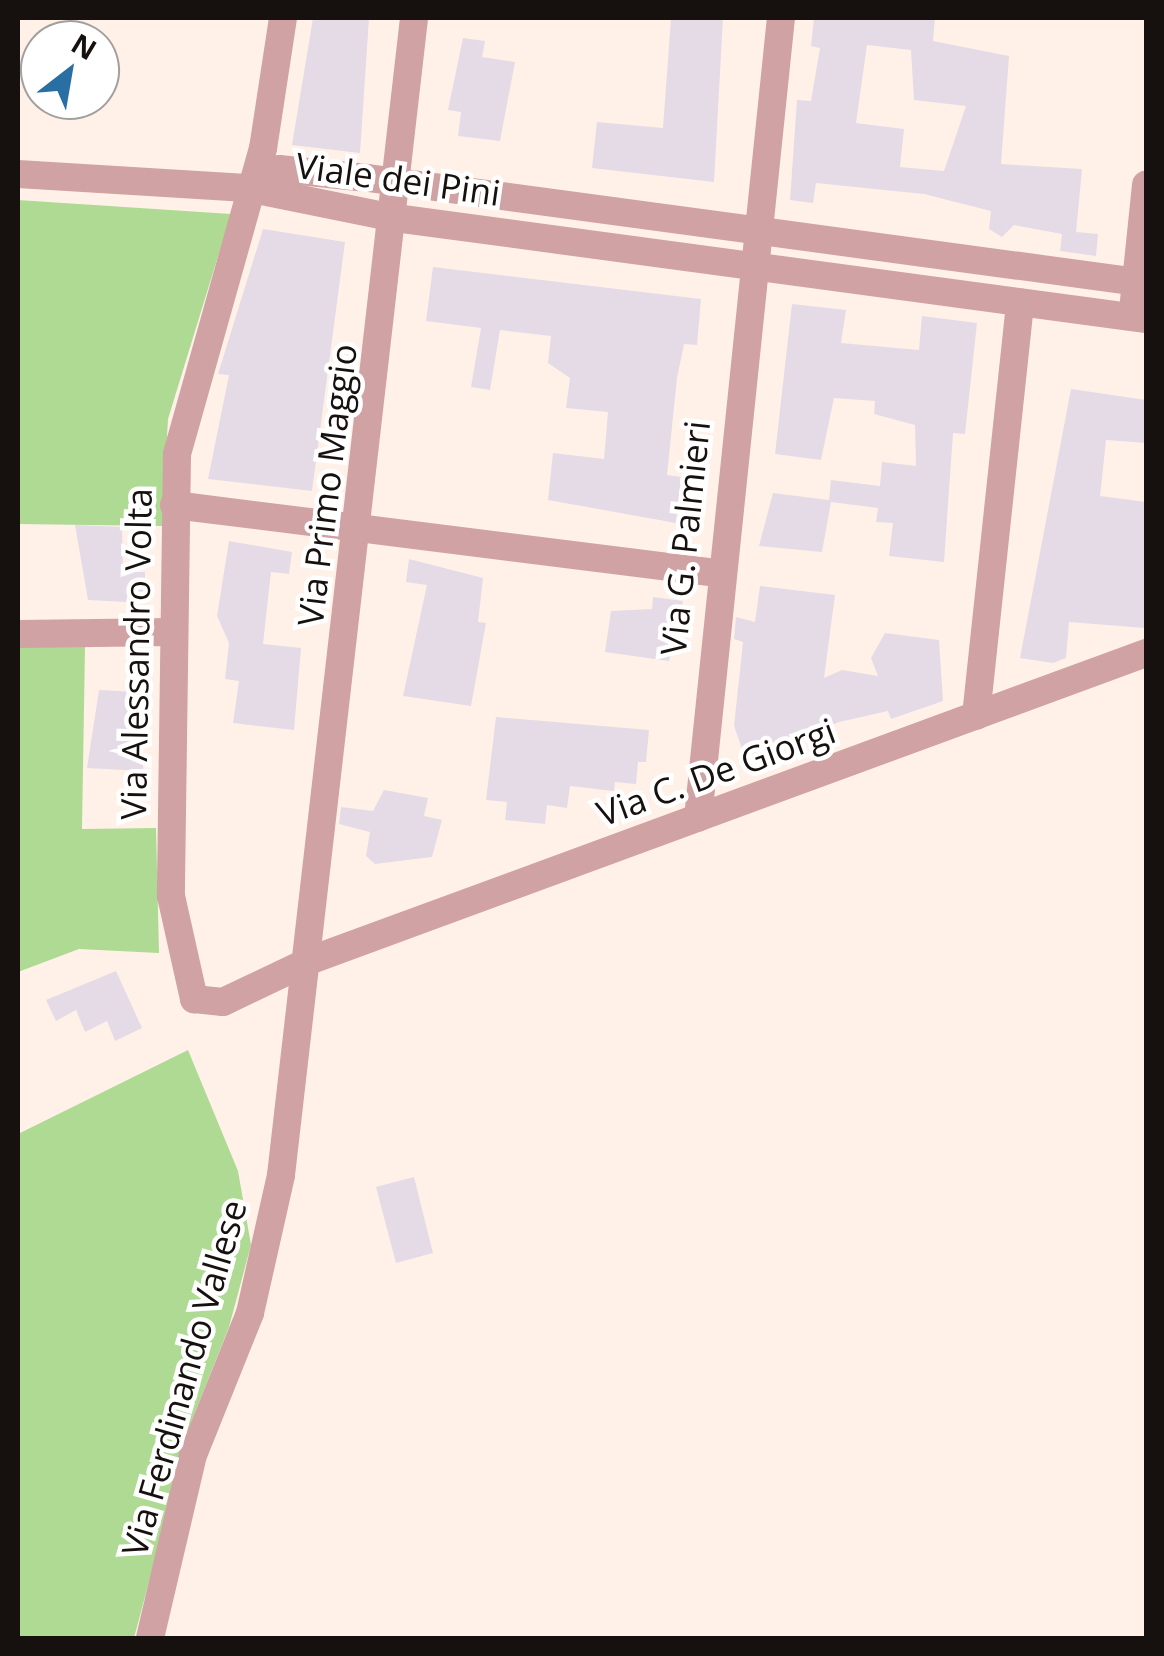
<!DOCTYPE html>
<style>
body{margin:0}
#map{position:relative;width:1164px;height:1656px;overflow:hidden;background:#fff1e8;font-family:"Open Sans",sans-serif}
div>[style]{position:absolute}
.green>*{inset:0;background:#aeda93}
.building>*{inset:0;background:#e4dbe7}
.minor>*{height:28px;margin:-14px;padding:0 14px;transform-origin:14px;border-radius:14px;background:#d0a2a4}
span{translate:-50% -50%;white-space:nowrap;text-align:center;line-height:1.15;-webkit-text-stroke:9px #fff;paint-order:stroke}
.street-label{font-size:35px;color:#16110e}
.frame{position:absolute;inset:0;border:20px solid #16110e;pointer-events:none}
.north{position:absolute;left:20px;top:20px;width:100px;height:100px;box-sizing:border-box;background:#fff;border:2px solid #a2a09f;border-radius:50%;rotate:31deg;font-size:28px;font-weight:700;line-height:40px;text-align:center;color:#16110e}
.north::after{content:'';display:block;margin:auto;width:35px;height:45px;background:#2a6fa4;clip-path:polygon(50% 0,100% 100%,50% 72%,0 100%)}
</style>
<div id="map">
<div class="green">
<div style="clip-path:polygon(18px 200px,231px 214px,168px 419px,162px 526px,18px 524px)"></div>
<div style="clip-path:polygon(85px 646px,82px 829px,156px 828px,159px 953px,79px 949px,18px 972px,18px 647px)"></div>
<div style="clip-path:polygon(188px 1050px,238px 1171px,251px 1245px,229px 1327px,192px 1420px,134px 1638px,18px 1638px,18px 1134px)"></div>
</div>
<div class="building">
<div style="clip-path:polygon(313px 18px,369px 18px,360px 153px,292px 145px)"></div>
<div style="clip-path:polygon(671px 18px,723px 18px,714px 182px,592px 168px,597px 122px,663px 128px)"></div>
<div style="clip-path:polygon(evenodd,814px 18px,935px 18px,933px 41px,1009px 56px,1001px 164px,1082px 169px,1076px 232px,1098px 234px,1096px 256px,1060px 251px,1062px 234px,1014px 225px,1002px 237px,989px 229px,991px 211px,924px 194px,816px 183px,813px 203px,790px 200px,797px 100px,811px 101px,820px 48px,811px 46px,814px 18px,867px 45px,911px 50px,914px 100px,966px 106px,944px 171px,900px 167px,904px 129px,856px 123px,867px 45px)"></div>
<div style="clip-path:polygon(463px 38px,485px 41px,482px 57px,515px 62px,500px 141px,458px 136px,461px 112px,448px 110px)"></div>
<div style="clip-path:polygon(263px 229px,345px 242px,312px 491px,208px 479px,229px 375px,218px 374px)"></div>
<div style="clip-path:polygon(433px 267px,701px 299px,697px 345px,684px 344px,677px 378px,667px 475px,681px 477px,676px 523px,548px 500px,553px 453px,604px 459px,608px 412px,566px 408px,570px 378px,548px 363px,551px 336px,500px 330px,490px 390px,471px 387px,481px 328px,426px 321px)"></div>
<div style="clip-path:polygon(792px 304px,846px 310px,841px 343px,919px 350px,922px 316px,977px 323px,965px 434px,953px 433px,944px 562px,889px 556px,893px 523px,876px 522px,878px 508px,831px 502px,822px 552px,759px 546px,773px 493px,829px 500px,831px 480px,880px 486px,882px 462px,916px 466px,915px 425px,874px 414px,875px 401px,834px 398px,821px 460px,775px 454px)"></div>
<div style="clip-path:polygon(1071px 389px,1146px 400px,1146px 443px,1106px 440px,1100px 496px,1146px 502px,1146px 613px,1145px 628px,1069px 622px,1066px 658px,1053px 663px,1020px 658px)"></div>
<div style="clip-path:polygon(75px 525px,122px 527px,123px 572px,145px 572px,145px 603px,88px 600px)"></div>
<div style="clip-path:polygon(229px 541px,292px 552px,289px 574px,271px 572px,263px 644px,301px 648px,294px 730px,233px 723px,239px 681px,225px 679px,229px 643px,217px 616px)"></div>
<div style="clip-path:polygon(409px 559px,483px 578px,478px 622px,486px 623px,471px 706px,403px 696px,427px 585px,406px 582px)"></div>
<div style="clip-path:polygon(760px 586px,835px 595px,824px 678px,842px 670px,878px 676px,871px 658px,885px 633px,939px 640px,943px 701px,891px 719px,888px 711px,839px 722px,747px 763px,734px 726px,743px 642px,734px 639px,736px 617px,755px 622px)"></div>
<div style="clip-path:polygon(653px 597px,683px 601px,669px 661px,605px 652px,611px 611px,652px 609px)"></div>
<div style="clip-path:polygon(99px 690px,137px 692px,146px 703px,143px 771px,87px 768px)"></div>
<div style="clip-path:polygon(496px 717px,649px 730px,646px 762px,638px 762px,636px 784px,615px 782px,614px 791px,570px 786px,567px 808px,547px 805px,545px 824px,505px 820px,507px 802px,486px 800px)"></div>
<div style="clip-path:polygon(384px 790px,428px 798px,424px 816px,442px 820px,432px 857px,375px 864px,366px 856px,370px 832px,339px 824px,341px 807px,373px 811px)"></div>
<div style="clip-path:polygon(116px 971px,142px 1028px,115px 1041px,107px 1021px,85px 1032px,76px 1010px,56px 1021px,46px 1000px)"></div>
<div style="clip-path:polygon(414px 1177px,433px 1253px,396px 1263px,376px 1187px)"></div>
</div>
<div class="minor">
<div style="left:283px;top:18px;width:132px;rotate:98.7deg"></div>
<div style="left:263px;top:148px;width:318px;rotate:105.7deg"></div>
<div style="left:177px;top:454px;width:442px;rotate:90.8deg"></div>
<div style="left:171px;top:896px;width:106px;rotate:77.4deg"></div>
<div style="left:194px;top:999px;width:29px;rotate:6deg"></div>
<div style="left:223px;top:1002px;width:98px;rotate:-25.5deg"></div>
<div style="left:311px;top:960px;width:890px;rotate:-20.19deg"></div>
<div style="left:18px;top:174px;width:229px;rotate:3.5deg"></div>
<div style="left:247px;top:188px;width:151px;rotate:11.5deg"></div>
<div style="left:395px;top:218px;width:758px;rotate:7.66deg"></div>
<div style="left:247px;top:188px;width:37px;rotate:-31deg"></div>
<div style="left:279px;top:169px;width:89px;rotate:5.8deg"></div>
<div style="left:368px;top:178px;width:785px;rotate:7.69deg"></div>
<div style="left:1134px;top:301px;width:117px;rotate:-84.1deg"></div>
<div style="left:174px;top:505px;width:548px;rotate:7.13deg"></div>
<div style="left:18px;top:634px;width:155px;rotate:-0.7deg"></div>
<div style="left:976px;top:716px;width:416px;rotate:-83.9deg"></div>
<div style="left:698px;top:818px;width:804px;rotate:-84.08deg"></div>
<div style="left:150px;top:1638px;width:188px;rotate:-76.8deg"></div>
<div style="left:193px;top:1455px;width:153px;rotate:-68.1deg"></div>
<div style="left:250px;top:1313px;width:141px;rotate:-77.3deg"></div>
<div style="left:281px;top:1175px;width:1165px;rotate:-83.44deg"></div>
</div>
<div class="street-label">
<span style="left:398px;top:179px;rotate:8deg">Viale dei Pini</span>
<span style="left:327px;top:485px;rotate:-83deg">Via Primo Maggio</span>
<span style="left:685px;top:538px;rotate:-84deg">Via G. Palmieri</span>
<span style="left:136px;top:654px;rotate:-89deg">Via Alessandro Volta</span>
<span style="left:716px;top:772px;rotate:-20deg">Via C. De Giorgi</span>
<span style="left:184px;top:1378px;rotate:-74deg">Via Ferdinando Vallese</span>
</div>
<div class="frame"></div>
<div class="north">N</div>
</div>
